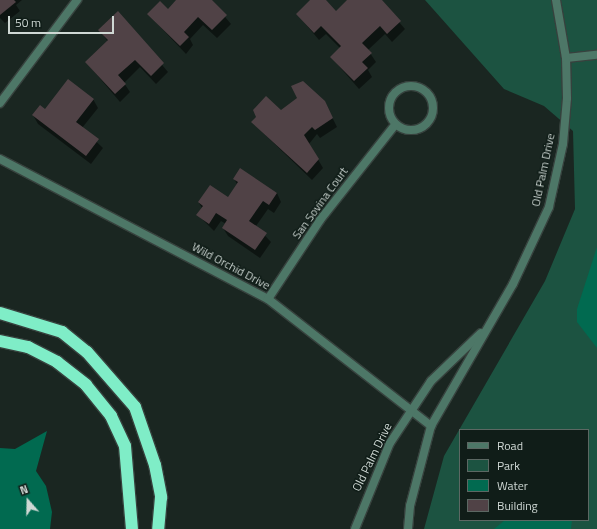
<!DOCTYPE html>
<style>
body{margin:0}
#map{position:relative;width:597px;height:529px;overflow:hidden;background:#1a2621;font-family:"Titillium Web",sans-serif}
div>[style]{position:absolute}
.green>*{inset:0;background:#1c5341}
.water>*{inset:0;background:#016a50}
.shadow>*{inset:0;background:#0007}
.building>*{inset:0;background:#504246}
.roads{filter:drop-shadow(1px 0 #37423e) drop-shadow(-1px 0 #37423e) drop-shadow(0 1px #37423e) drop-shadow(0 -1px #37423e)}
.street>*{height:8px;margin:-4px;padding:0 4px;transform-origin:4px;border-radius:4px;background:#4d7767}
.street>.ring{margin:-4px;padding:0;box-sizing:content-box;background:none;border:8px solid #4d7767;border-radius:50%}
.highway>*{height:12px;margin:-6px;padding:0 6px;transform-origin:6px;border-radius:6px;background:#7fedc7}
span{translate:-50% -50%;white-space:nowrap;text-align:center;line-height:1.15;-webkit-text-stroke:3px #101d18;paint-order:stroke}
.street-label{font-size:12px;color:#cfd8d4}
.legend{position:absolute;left:459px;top:429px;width:130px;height:92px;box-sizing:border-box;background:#101d18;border:1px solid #5c6863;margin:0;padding:5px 7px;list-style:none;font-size:12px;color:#cfd8d4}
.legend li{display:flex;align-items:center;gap:8px;height:20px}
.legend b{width:20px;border:1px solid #5c6863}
.north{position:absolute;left:8px;top:481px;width:40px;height:40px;-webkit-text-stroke:3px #101d18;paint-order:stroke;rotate:340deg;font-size:11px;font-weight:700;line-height:16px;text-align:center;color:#cfd8d4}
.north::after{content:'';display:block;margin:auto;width:14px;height:18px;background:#cfd8d4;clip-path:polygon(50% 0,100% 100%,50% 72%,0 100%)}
.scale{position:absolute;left:8px;top:16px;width:106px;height:18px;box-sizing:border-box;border:2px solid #cfd8d4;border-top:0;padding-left:5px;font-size:12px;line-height:14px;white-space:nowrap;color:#cfd8d4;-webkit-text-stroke:3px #101d18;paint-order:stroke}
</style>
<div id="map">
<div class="green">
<div style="clip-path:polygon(evenodd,425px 0,597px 0,597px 529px,424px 529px,444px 456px,545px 281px,575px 209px,573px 131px,544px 106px,504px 89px,425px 0,460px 430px,588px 430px,588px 520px,460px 520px,460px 430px)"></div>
</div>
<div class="water">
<div style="clip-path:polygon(597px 247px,597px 348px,577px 322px,577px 309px)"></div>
<div style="clip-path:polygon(47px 431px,36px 471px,46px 486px,52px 512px,50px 529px,0 529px,0 448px,15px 449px)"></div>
<div style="clip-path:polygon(505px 520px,572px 520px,571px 529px,494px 529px)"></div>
</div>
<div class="shadow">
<div style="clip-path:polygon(0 0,22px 0,16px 5px,20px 11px,5px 23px,0 18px)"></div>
<div style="clip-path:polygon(177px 0,211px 0,231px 24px,217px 38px,203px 25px,190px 39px,193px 45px,186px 54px,148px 14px,168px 10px)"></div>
<div style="clip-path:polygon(311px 0,324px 0,336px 12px,348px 0,380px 0,405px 29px,392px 42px,385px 34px,368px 50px,376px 62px,368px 70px,372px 77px,359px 89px,331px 57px,340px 48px,326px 34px,319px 40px,297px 14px)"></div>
<div style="clip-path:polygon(118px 12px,168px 72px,156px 84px,140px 67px,124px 83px,130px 92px,120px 102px,86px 62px,108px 42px,100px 30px)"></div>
<div style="clip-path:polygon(93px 99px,98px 108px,82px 128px,103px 148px,91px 164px,38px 124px,33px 115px)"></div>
<div style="clip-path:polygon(281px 111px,329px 111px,337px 127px,320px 138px,317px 134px,309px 144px,323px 168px,312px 180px,252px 122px)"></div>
<div style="clip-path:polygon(234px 179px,277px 193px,281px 202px,274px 213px,268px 209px,256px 226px,271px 242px,260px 258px,228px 236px,223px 228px,226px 224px,221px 221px,214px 231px,198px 215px,202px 208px,199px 203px,228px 199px,237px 184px)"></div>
</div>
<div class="building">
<div style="clip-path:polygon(0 0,14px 0,16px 2px,0 15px)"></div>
<div style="clip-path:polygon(176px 0,212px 0,227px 15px,212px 30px,198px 17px,184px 32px,189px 37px,180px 46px,147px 14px,160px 1px,168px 9px)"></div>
<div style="clip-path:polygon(310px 0,326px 0,336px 11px,347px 0,382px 0,401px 21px,387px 34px,380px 26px,362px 43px,372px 53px,362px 62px,368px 68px,354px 81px,330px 57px,341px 46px,321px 26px,314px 33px,296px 14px)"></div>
<div style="clip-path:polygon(118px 11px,164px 63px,151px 76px,135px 60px,118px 75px,126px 84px,115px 94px,85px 62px,108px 40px,98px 30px)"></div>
<div style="clip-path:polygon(68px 79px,94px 99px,76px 122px,99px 139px,86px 156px,32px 115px,40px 105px,45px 109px)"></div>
<div style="clip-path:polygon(303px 81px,325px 101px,333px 118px,315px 130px,312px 127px,304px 135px,319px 159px,307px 173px,251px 122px,256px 117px,253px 110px,266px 96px,281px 110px,297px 98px,291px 86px)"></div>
<div style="clip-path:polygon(240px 168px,277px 193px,269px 205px,263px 201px,249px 221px,267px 233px,255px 250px,222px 228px,227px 220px,216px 213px,209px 224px,196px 215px,203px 206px,198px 202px,210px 185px,228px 197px,238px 182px,233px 179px)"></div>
</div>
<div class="roads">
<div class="street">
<div style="left:566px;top:58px;width:31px;rotate:-6deg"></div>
<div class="ring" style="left:389px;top:86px;width:36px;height:36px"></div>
<div style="left:0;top:103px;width:129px;rotate:-53.2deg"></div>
<div style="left:0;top:159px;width:302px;rotate:27.6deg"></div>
<div style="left:268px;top:299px;width:207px;rotate:37.9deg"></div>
<div style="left:268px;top:299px;width:95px;rotate:-56.6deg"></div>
<div style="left:320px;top:220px;width:121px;rotate:-51.7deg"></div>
<div style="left:355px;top:529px;width:93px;rotate:-67.9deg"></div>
<div style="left:390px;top:443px;width:74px;rotate:-56.5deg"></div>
<div style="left:431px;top:381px;width:69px;rotate:-43.8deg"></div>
<div style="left:408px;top:529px;width:23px;rotate:-85deg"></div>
<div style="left:410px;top:506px;width:83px;rotate:-75.3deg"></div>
<div style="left:431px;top:426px;width:164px;rotate:-60deg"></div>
<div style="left:513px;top:284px;width:85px;rotate:-64.9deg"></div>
<div style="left:549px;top:207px;width:65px;rotate:-77.5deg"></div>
<div style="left:563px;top:144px;width:46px;rotate:-85deg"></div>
<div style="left:567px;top:98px;width:40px;rotate:-91.4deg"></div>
<div style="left:566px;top:58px;width:59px;rotate:-99.8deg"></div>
</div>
<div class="highway">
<div style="left:0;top:313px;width:65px;rotate:17deg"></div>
<div style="left:62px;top:332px;width:32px;rotate:39deg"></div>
<div style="left:87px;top:352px;width:73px;rotate:48.9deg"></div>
<div style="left:135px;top:407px;width:61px;rotate:71deg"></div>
<div style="left:155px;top:465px;width:33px;rotate:79deg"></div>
<div style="left:161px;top:497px;width:32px;rotate:95deg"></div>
<div style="left:0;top:341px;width:29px;rotate:12deg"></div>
<div style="left:28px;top:347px;width:33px;rotate:27deg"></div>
<div style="left:57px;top:362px;width:37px;rotate:38deg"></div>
<div style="left:86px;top:385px;width:40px;rotate:51deg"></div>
<div style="left:111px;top:416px;width:33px;rotate:65deg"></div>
<div style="left:125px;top:446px;width:83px;rotate:85.2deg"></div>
</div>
</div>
<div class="street-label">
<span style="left:543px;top:170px;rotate:-78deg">Old Palm Drive</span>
<span style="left:320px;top:203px;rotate:-54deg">San Sovina Court</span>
<span style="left:231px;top:266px;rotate:28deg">Wild Orchid Drive</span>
<span style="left:372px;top:457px;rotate:-64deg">Old Palm Drive</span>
</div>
<ul class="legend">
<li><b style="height:5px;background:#4d7767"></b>Road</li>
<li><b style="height:11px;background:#1c5341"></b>Park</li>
<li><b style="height:11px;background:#016a50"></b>Water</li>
<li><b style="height:11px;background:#504246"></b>Building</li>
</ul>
<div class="north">N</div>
<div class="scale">50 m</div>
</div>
